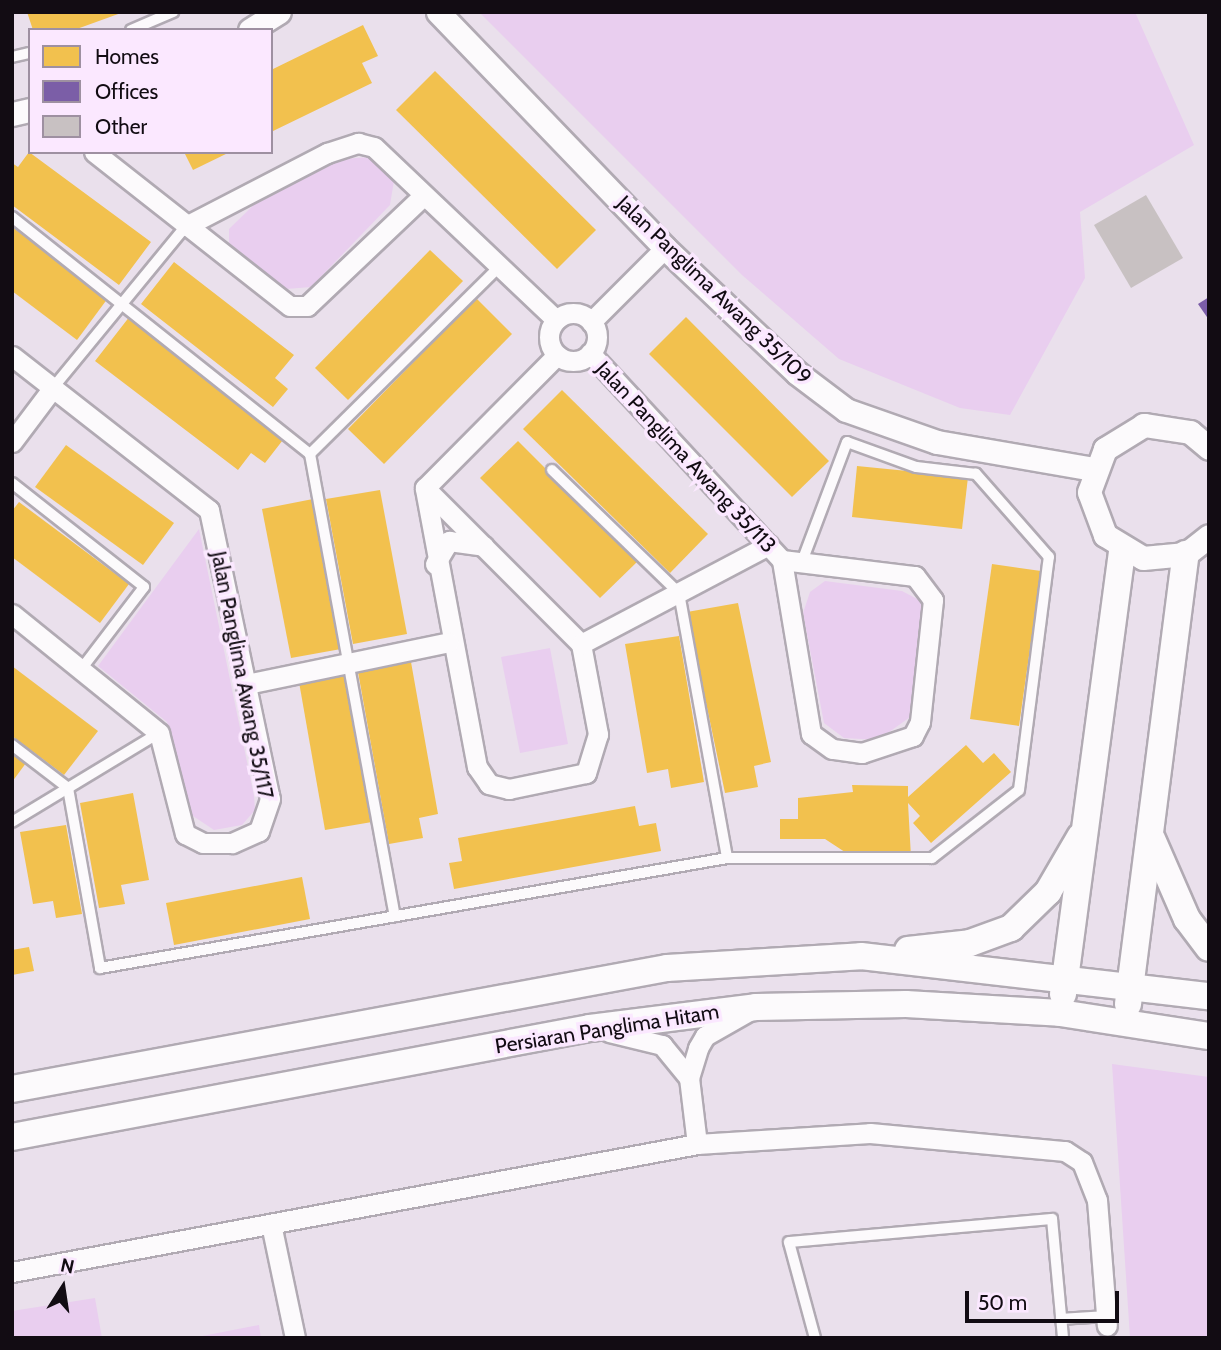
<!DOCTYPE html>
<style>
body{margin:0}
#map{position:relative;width:1221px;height:1350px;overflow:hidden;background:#eae0ec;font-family:Cabin,sans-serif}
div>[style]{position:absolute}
.green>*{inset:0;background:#e9ceef}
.homes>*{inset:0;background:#f2c14e}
.offices>*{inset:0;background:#7b5ea7}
.building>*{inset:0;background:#c8c1c2}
.roads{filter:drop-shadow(2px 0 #b1aab3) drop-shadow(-2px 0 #b1aab3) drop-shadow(0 2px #b1aab3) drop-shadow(0 -2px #b1aab3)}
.service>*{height:10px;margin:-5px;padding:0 5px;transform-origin:5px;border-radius:5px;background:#fcfafc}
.minor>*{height:19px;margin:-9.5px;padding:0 9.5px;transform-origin:9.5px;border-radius:9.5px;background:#fcfafc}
.minor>.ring{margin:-9.5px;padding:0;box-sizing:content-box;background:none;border:19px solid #fcfafc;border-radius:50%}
.tertiary>*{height:23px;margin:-11.5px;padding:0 11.5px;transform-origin:11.5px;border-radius:11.5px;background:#fcfafc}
.secondary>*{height:26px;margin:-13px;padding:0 13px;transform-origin:13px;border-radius:13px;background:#fcfafc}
span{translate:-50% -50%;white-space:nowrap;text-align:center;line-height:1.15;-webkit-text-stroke:7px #fbe8ff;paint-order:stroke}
.street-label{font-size:21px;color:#120c13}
.frame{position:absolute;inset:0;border:14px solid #120c13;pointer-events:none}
.legend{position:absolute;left:28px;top:28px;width:245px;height:126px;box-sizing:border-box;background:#fbe8ff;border:2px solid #9e90a1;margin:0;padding:9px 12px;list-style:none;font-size:21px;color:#120c13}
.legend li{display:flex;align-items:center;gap:14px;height:35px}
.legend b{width:35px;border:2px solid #9e90a1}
.north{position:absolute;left:28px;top:1252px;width:70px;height:70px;-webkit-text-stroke:5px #fbe8ff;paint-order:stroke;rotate:12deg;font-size:19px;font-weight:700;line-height:28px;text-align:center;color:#120c13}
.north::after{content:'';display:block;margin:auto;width:24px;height:32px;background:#120c13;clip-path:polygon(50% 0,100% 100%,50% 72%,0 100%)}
.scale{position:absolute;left:965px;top:1291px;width:154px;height:32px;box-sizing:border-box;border:4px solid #120c13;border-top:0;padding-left:9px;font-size:21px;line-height:24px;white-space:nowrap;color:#120c13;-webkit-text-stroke:5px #fbe8ff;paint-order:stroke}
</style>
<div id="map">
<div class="green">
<div style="clip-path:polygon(479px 12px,1135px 12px,1194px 145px,1080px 212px,1085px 278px,1010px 415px,960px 408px,839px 359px,742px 275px)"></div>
<div style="clip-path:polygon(370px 157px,394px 181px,390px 205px,311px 287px,286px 289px,229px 243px,229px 229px,261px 198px,342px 159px)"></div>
<div style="clip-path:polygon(199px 529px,254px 796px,255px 810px,242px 825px,214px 830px,190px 814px,167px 722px,98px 666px)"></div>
<div style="clip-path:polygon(825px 581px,902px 591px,921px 601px,925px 615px,913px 715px,878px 740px,844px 738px,824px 723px,803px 613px,810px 592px)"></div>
<div style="clip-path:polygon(550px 648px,568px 744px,520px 753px,501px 657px)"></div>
<div style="clip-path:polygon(1112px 1064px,1209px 1077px,1209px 1338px,1130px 1338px)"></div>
<div style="clip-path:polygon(95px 1298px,102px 1338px,12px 1338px,12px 1311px)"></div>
<div style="clip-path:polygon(259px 1325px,261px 1338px,192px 1338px)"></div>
</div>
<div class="homes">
<div style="clip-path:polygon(27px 12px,121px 12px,121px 13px,74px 30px,33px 30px)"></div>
<div style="clip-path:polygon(363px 25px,378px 56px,362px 63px,372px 83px,271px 132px,271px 70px)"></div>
<div style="clip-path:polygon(435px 71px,596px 230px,557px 269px,396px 110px)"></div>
<div style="clip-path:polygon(29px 152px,151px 242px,119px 285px,12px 205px,12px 163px,18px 167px)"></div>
<div style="clip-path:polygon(184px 152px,230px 152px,193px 170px)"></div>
<div style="clip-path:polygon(12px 227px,108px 298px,77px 340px,12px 291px)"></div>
<div style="clip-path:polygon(430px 250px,463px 281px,348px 400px,315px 368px)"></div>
<div style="clip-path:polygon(174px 262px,294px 355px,275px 378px,288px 389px,273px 407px,141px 304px)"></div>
<div style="clip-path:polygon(476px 298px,512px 334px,384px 464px,348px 429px)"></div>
<div style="clip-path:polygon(130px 316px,286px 436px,265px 463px,251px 453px,238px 470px,95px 361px)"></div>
<div style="clip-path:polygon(686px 317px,829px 461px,792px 497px,649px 354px)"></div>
<div style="clip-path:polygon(562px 390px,708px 534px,670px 573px,523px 429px)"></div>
<div style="clip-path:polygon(518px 441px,638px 561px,600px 598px,480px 478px)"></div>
<div style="clip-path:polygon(66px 445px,174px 523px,143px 565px,35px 487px)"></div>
<div style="clip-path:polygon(857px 466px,968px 477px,962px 529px,852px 517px)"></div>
<div style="clip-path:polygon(380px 490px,407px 634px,353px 644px,326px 499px)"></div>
<div style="clip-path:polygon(313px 499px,341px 649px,291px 658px,262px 509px)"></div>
<div style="clip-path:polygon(19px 502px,129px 584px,100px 623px,12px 557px,12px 511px)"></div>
<div style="clip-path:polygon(992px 564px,1041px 571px,1019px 726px,970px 719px)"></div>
<div style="clip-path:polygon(738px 603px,771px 762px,754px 766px,758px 787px,725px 793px,687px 612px)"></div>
<div style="clip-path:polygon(679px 636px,704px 782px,671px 788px,668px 769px,647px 773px,625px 644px)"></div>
<div style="clip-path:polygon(411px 662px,438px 814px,419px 818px,423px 838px,389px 844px,358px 672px)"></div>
<div style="clip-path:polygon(12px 666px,98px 731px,64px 775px,12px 736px)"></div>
<div style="clip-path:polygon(346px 674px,372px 822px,325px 830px,299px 682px)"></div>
<div style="clip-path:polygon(966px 745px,983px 763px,994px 753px,1011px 772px,931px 843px,913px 823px,920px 816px,908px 803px,911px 857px,851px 856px,825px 839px,780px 839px,780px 819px,798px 819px,798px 798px,853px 792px,852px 785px,908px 786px,908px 797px)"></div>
<div style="clip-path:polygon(12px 753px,26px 763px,12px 782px)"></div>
<div style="clip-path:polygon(133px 793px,149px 880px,121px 885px,125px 904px,99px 908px,80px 803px)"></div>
<div style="clip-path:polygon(635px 806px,639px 826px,656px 823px,661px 851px,454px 889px,449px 863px,462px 861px,458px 838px)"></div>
<div style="clip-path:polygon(66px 825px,82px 914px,56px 918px,53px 901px,33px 904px,20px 832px)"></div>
<div style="clip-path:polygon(302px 877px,310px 919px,174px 945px,166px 903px)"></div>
<div style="clip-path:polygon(29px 947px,34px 971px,12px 975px,12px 950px)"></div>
</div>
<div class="offices">
<div style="clip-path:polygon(1209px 297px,1209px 320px,1198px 304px)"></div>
</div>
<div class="building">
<div style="clip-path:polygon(1146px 195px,1183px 258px,1131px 288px,1094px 225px)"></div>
</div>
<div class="roads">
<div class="service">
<div style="left:131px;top:30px;width:46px;rotate:-23.2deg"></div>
<div style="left:12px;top:57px;width:18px;rotate:-13deg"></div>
<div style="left:12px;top:217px;width:381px;rotate:38.5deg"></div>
<div style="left:310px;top:454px;width:470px;rotate:79.6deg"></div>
<div style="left:52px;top:389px;width:211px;rotate:-50.6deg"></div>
<div style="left:310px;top:454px;width:264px;rotate:-44.7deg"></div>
<div style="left:552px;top:470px;width:177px;rotate:44.1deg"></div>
<div style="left:679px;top:593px;width:269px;rotate:79.7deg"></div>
<div style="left:12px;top:483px;width:168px;rotate:38.2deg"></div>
<div style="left:144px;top:587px;width:102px;rotate:127.4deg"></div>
<div style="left:12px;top:745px;width:71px;rotate:37.5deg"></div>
<div style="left:68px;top:788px;width:183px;rotate:79.9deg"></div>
<div style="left:100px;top:968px;width:637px;rotate:-9.95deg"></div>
<div style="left:727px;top:858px;width:205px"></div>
<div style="left:932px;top:858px;width:110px;rotate:-38deg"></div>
<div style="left:1019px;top:790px;width:235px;rotate:-82.7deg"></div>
<div style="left:1049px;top:557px;width:111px;rotate:-131.3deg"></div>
<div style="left:976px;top:474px;width:60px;rotate:-173.3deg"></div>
<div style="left:916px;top:467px;width:73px;rotate:-160.1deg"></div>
<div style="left:847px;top:442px;width:128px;rotate:110.6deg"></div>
<div style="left:12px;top:822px;width:172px;rotate:-31.2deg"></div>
<div style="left:1061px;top:1319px;width:45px;rotate:-3.8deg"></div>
<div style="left:815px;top:1338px;width:99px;rotate:-105.2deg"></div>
<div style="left:789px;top:1242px;width:264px;rotate:-5deg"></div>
<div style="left:1052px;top:1219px;width:120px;rotate:84.7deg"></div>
</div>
<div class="minor">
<div style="left:94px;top:152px;width:249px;rotate:38.2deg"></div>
<div style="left:290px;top:306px;width:17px"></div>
<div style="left:307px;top:306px;width:158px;rotate:-43.5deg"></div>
<div style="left:186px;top:226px;width:159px;rotate:-27.4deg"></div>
<div style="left:327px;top:153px;width:33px;rotate:-18deg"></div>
<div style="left:358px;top:143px;width:16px;rotate:14deg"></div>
<div style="left:374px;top:147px;width:251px;rotate:43.5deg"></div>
<div class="ring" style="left:549px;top:313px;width:29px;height:29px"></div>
<div style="left:591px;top:322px;width:105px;rotate:-45deg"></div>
<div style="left:590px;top:353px;width:282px;rotate:47.2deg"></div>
<div style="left:12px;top:356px;width:250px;rotate:38deg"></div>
<div style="left:209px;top:510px;width:295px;rotate:78.1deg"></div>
<div style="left:270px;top:799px;width:34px;rotate:109deg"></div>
<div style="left:259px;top:831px;width:30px;rotate:156deg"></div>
<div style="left:232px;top:843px;width:29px;rotate:180deg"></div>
<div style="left:203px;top:843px;width:20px;rotate:-153deg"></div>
<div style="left:185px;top:834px;width:104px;rotate:-104.4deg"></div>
<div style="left:159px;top:733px;width:189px;rotate:-141deg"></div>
<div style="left:12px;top:442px;width:66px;rotate:-53deg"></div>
<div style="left:425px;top:488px;width:221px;rotate:45deg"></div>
<div style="left:581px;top:644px;width:92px;rotate:79.3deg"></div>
<div style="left:598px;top:734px;width:41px;rotate:107.1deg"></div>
<div style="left:586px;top:773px;width:79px;rotate:168.3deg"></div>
<div style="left:509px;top:789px;width:21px;rotate:-166deg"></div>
<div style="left:489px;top:784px;width:21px;rotate:-125deg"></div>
<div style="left:477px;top:767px;width:284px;rotate:-100.6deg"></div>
<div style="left:425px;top:488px;width:187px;rotate:-45.2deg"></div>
<div style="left:782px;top:560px;width:134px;rotate:6.9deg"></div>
<div style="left:915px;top:576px;width:30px;rotate:53deg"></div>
<div style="left:933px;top:600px;width:123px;rotate:96.1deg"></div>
<div style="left:920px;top:722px;width:16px;rotate:117deg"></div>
<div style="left:913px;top:736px;width:54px;rotate:161.6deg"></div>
<div style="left:862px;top:753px;width:30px;rotate:-172deg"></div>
<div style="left:832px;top:749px;width:26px;rotate:-144deg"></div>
<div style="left:811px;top:734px;width:176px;rotate:-99.5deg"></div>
<div style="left:435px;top:564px;width:27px;rotate:-59deg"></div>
<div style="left:449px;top:541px;width:35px;rotate:8deg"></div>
<div style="left:581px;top:644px;width:212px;rotate:-27.8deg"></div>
<div style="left:247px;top:684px;width:206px;rotate:-11.7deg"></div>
<div style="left:609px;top:1032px;width:55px;rotate:13.8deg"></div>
<div style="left:662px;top:1045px;width:43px;rotate:50.7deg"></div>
<div style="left:697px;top:1144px;width:66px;rotate:-96.9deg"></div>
<div style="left:689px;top:1078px;width:31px;rotate:-73deg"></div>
<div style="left:698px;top:1048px;width:14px;rotate:-60deg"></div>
<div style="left:705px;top:1036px;width:51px;rotate:-29.6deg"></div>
<div style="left:271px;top:1224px;width:116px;rotate:78.1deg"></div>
<div style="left:12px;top:1272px;width:697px;rotate:-10.58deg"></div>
<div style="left:697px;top:1144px;width:173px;rotate:-3.6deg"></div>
<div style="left:870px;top:1133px;width:196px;rotate:5.3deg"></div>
<div style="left:1065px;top:1151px;width:20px;rotate:33deg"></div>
<div style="left:1082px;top:1162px;width:41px;rotate:68.5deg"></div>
<div style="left:1097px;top:1200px;width:126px;rotate:85.5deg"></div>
</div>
<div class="tertiary">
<div style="left:438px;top:12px;width:327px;rotate:46.1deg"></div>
<div style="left:665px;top:248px;width:182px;rotate:43.4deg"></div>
<div style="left:797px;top:373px;width:61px;rotate:37.1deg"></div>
<div style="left:846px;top:410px;width:96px;rotate:19.4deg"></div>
<div style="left:937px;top:442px;width:158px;rotate:9.8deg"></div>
<div style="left:250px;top:30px;width:34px;rotate:-32deg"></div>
<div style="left:12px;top:114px;width:18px;rotate:-13deg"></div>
<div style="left:1209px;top:448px;width:25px;rotate:-140deg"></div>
<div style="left:1190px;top:432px;width:47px;rotate:-171.3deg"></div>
<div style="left:1144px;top:425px;width:46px;rotate:148.4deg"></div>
<div style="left:1105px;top:449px;width:46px;rotate:110.4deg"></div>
<div style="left:1089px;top:492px;width:46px;rotate:69.6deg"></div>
<div style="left:1105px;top:535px;width:44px;rotate:31.2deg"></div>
<div style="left:1143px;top:558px;width:43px;rotate:-5.3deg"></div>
<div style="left:1186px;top:554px;width:29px;rotate:-38deg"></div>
</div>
<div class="secondary">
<div style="left:1152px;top:839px;width:87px;rotate:66.4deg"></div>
<div style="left:1187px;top:919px;width:36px;rotate:53deg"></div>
<div style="left:908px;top:950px;width:62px;rotate:-6.4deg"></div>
<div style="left:970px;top:943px;width:44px;rotate:-20.1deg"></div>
<div style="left:1011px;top:928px;width:52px;rotate:-44.2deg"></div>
<div style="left:1048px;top:892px;width:64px;rotate:-59.8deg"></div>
<div style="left:1063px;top:994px;width:448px;rotate:-82.4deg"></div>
<div style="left:1128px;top:1004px;width:454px;rotate:-82.7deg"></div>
<div style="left:12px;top:1089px;width:666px;rotate:-10.47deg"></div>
<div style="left:667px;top:968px;width:194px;rotate:-3.5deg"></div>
<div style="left:861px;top:956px;width:350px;rotate:6.6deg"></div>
<div style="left:12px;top:1137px;width:588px;rotate:-10.68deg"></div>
<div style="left:590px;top:1028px;width:167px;rotate:-7.2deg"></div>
<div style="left:756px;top:1007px;width:150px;rotate:-1.1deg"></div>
<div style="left:906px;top:1004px;width:154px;rotate:3.3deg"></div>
<div style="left:1060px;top:1013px;width:151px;rotate:8.8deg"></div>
</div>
</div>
<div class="street-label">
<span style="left:714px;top:290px;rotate:44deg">Jalan Panglima Awang 35/109</span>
<span style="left:686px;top:457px;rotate:47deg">Jalan Panglima Awang 35/113</span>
<span style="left:242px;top:675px;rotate:79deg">Jalan Panglima Awang 35/117</span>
<span style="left:607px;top:1029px;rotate:-9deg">Persiaran Panglima Hitam</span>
</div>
<div class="frame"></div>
<ul class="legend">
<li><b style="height:19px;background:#f2c14e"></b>Homes</li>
<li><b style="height:19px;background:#7b5ea7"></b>Offices</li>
<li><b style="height:19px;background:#c8c1c2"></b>Other</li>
</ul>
<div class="north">N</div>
<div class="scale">50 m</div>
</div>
